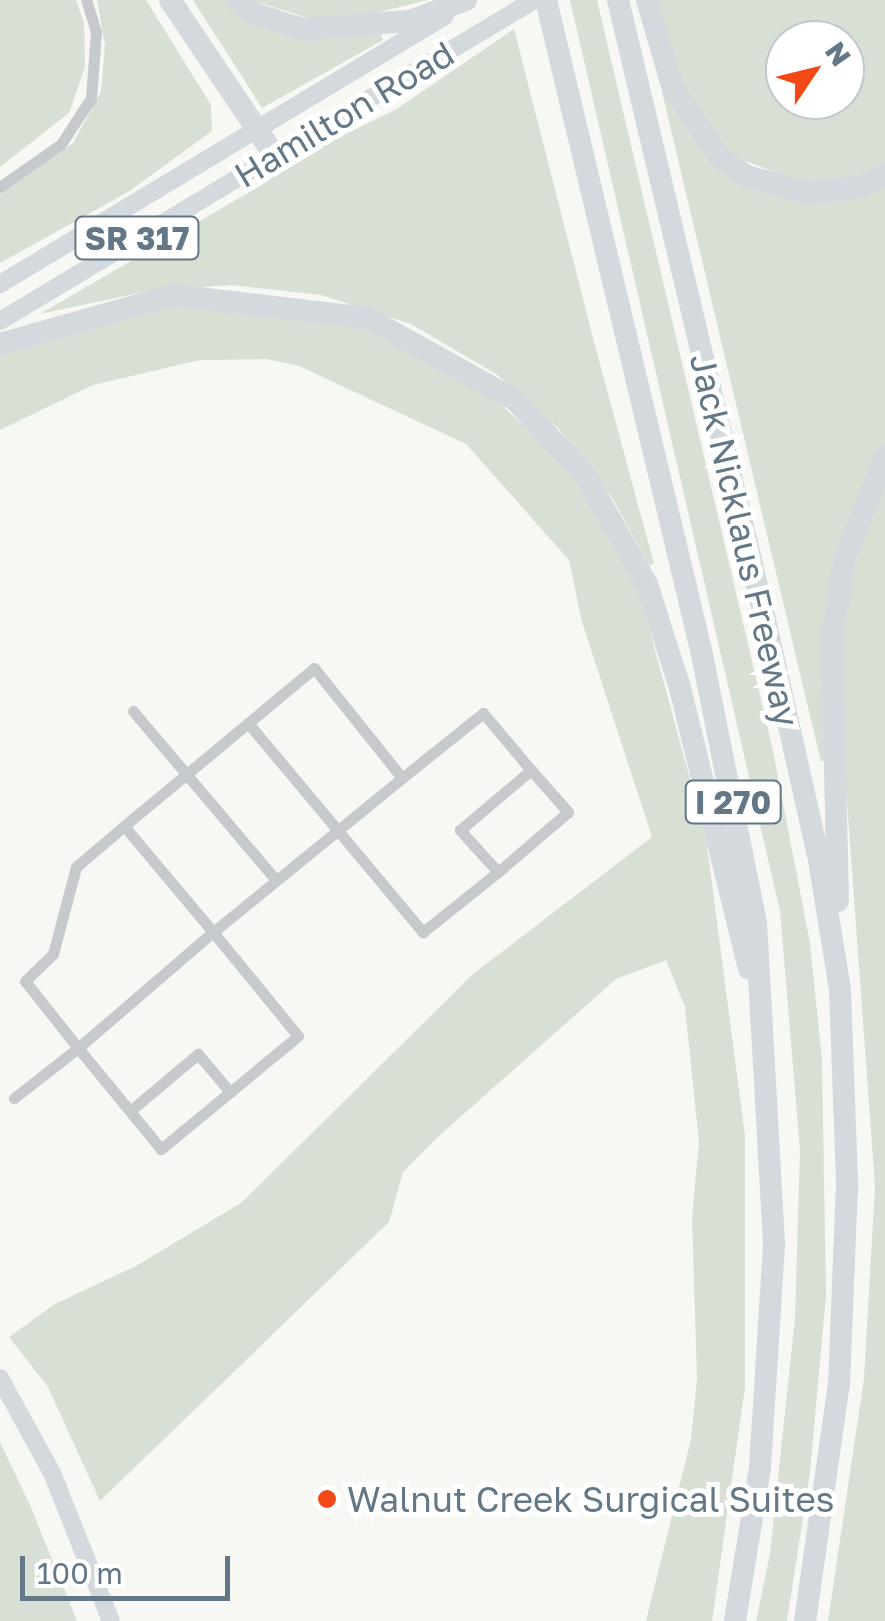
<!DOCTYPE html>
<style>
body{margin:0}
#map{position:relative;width:885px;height:1621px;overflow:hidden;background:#f7f7f3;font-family:"Golos Text",sans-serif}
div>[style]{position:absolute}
.green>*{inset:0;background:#d8dfd4}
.minor>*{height:11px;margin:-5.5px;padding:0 5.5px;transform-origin:5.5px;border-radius:5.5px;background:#c6cacd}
.secondary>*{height:18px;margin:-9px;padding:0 9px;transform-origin:9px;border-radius:9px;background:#d4d9dd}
.primary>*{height:18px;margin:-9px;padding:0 9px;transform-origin:9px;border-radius:9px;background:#d4d9dd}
.motorway>*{height:22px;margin:-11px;padding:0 11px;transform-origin:11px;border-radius:11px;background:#d4d9dd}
.dots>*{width:28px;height:28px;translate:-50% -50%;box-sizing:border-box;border:5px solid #fff;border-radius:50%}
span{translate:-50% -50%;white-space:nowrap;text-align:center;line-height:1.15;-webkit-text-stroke:10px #fff;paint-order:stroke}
.shield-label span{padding:2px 8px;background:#fff;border:2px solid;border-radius:8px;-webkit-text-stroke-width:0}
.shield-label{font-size:32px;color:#637787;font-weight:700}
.street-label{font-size:35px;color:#637787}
.poi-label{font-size:35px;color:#637787}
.left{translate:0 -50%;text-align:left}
.north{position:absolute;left:765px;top:20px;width:100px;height:100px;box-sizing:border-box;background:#fff;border:2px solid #c1c9cf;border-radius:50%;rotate:55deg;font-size:28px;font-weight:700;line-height:40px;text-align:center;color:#637787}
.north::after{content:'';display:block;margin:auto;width:35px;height:45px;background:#f34917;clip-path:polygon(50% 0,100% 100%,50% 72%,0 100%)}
.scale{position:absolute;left:20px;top:1556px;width:210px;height:45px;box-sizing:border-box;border:5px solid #637787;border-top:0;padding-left:12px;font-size:30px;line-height:35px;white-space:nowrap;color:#637787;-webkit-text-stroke:8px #fff;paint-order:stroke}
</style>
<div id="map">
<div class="green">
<div style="clip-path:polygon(0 0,76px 0,84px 23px,85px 67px,69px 113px,0 167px)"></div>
<div style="clip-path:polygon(97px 0,146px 0,211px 105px,212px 131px,128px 192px,0 263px,0 194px,73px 143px,101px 92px,105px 45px)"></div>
<div style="clip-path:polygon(193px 0,224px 0,381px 34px,383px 40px,262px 108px)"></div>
<div style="clip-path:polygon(251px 0,428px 0,351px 19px,314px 20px)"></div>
<div style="clip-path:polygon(570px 0,597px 0,773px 751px,810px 943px,822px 1060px,826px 1295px,810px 1472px,787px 1621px,756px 1621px,770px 1554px,795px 1318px,800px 1151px,780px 911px)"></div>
<div style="clip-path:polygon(evenodd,657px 0,885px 0,885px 166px,838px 182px,800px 182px,738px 158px,709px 132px,676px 73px,657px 0,785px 40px,845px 40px,845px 100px,785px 100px,785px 40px)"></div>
<div style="clip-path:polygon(514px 29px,593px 338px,654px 564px,649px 565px,611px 496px,559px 429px,496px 374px,411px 324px,321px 295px,231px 285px,148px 291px,40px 314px,265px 183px,292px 160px,395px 110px)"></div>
<div style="clip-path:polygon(662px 92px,759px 185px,885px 182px,885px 445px,849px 524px,827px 759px,821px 762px)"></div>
<div style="clip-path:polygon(171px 305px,339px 320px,382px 335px,487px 392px,558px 457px,590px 498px,638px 587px,706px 838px,745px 1136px,745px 1387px,712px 1621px,646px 1621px,691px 1439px,697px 1379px,692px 1218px,699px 1142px,685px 1007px,666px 960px,616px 979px,440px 1135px,403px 1172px,389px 1222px,100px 1501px,48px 1387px,9px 1337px,55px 1304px,136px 1266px,241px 1203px,473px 974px,652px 837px,582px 622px,569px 560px,466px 444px,299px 366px,267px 359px,200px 360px,93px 385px,0 430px,0 353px)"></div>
<div style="clip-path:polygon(885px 483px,885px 1621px,828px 1621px,864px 1379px,875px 1186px,842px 734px,842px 632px,854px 561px)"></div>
<div style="clip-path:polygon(0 1442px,30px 1505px,77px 1621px,0 1621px)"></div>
</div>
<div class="minor">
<div style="left:0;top:187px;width:75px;rotate:-35.2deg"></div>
<div style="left:61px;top:144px;width:55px;rotate:-56.9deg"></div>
<div style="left:91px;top:98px;width:66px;rotate:-85.7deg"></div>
<div style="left:96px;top:32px;width:34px;rotate:-107deg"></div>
<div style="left:133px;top:711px;width:220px;rotate:49.8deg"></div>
<div style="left:248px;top:723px;width:273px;rotate:50.1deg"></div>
<div style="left:423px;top:932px;width:96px;rotate:-38.7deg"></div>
<div style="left:498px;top:872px;width:57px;rotate:-132.1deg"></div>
<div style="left:460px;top:830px;width:93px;rotate:-40.2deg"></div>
<div style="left:531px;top:770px;width:56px;rotate:48.6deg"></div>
<div style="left:568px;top:812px;width:92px;rotate:139.4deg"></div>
<div style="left:402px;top:778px;width:104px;rotate:-38.7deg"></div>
<div style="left:483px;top:713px;width:75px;rotate:49.9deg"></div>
<div style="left:213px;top:932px;width:134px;rotate:50.7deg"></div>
<div style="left:298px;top:1036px;width:178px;rotate:140.5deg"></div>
<div style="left:161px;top:1149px;width:131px;rotate:-129.4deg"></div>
<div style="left:78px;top:1048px;width:178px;rotate:-40.7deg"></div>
<div style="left:14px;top:1098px;width:81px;rotate:-38deg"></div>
<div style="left:78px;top:1048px;width:85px;rotate:-128.3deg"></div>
<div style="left:25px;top:981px;width:39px;rotate:-44deg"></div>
<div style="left:53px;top:954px;width:90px;rotate:-75.2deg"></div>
<div style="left:76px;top:867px;width:63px;rotate:-40.5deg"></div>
<div style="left:124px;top:826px;width:247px;rotate:-39.7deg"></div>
<div style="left:314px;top:668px;width:141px;rotate:51.3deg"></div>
<div style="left:402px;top:778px;width:244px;rotate:140.8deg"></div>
<div style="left:213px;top:932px;width:138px;rotate:-130deg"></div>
<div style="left:130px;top:1111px;width:89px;rotate:-40deg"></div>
<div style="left:198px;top:1054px;width:50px;rotate:49.9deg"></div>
</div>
<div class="secondary">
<div style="left:0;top:1378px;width:108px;rotate:61.3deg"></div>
<div style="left:52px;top:1473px;width:159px;rotate:68.3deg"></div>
</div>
<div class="primary">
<div style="left:0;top:284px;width:519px;rotate:-31.06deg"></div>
<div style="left:0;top:321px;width:623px;rotate:-31.01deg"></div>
</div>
<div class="motorway">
<div style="left:170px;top:0;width:187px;rotate:56.1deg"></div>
<div style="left:236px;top:0;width:21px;rotate:37deg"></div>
<div style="left:253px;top:13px;width:51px;rotate:18.4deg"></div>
<div style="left:301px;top:29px;width:109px;rotate:-4.2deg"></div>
<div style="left:410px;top:21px;width:60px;rotate:-20.6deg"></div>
<div style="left:546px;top:0;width:668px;rotate:76.59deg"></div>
<div style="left:701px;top:650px;width:278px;rotate:78.6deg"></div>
<div style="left:756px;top:922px;width:324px;rotate:86.8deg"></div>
<div style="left:774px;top:1245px;width:223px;rotate:93.6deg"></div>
<div style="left:760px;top:1468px;width:155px;rotate:99.3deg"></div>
<div style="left:618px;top:0;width:628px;rotate:76.65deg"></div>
<div style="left:763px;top:611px;width:255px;rotate:77.3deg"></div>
<div style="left:819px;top:860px;width:132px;rotate:80.8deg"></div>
<div style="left:840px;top:990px;width:195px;rotate:87.9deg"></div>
<div style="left:847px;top:1185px;width:198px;rotate:92.3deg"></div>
<div style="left:839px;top:1383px;width:240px;rotate:98.1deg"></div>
<div style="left:647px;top:0;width:93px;rotate:73.7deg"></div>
<div style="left:673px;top:89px;width:84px;rotate:55.2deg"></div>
<div style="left:721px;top:158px;width:32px;rotate:35deg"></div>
<div style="left:747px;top:176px;width:62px;rotate:15.8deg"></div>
<div style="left:807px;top:193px;width:52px;rotate:-6.6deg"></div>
<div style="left:859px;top:187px;width:29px;rotate:-25deg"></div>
<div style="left:0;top:344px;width:180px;rotate:-15.8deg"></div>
<div style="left:173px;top:295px;width:196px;rotate:6.7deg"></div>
<div style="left:368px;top:318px;width:168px;rotate:29.2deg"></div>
<div style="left:515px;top:400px;width:103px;rotate:47deg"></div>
<div style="left:585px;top:475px;width:125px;rotate:60.4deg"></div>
<div style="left:647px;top:584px;width:109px;rotate:72.4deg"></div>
<div style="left:680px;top:688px;width:289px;rotate:76.2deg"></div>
<div style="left:838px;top:901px;width:264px;rotate:-91.3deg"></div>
<div style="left:832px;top:637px;width:80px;rotate:-80.7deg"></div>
<div style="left:845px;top:558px;width:109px;rotate:-68.4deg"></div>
</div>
<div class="dots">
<div style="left:327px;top:1499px;background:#f34917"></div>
</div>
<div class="shield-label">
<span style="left:137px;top:238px">SR 317</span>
<span style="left:733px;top:802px">I 270</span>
</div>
<div class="street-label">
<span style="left:344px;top:114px;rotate:-31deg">Hamilton Road</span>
<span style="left:745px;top:540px;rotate:77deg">Jack Nicklaus Freeway</span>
</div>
<div class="poi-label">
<span class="left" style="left:347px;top:1499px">Walnut Creek Surgical Suites</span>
</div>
<div class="north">N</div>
<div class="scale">100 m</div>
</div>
